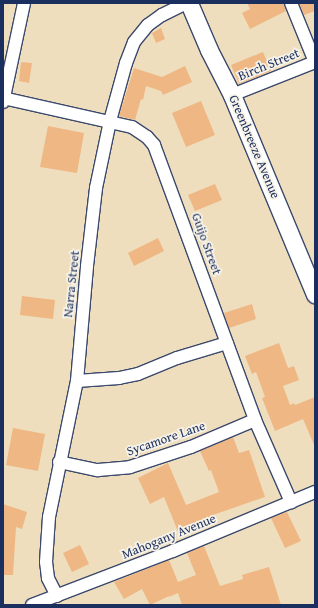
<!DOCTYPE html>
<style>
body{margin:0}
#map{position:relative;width:318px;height:608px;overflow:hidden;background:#efdebd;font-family:"Gentium Book Plus",serif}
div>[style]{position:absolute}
.building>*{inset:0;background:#eeb784}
.roads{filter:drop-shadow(1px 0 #3b496c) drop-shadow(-1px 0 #3b496c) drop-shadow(0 1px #3b496c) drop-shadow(0 -1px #3b496c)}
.street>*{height:12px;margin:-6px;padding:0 6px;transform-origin:6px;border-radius:6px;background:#fff}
.secondary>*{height:17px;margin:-8.5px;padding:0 8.5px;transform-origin:8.5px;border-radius:8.5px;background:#fff}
span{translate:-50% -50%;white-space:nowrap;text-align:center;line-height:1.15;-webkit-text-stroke:3.5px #f7f3e8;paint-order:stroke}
.street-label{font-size:13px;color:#1b2f5e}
.frame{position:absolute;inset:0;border:4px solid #1b2f5e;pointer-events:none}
</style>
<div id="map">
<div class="building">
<div style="clip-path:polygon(247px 3px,284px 3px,286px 11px,250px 29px,242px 13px,250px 9px)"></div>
<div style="clip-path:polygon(299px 3px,315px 3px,315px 11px,304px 15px)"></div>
<div style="clip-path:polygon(161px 28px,165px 39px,156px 43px,152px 33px)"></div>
<div style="clip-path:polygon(263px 52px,271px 71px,239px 84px,231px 65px)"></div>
<div style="clip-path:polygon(21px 62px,32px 63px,29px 83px,19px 81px)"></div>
<div style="clip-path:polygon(185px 66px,192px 82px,163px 95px,161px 91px,146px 86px,143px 100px,141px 99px,135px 120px,119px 116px,134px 68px,162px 77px)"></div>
<div style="clip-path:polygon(201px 101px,215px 135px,186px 147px,172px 113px)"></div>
<div style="clip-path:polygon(48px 126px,84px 133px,77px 173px,40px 167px)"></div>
<div style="clip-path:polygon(215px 184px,222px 200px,195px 211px,188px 195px)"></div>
<div style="clip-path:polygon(158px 238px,164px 251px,134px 266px,128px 253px)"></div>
<div style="clip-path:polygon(22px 296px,55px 300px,53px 319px,20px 315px)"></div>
<div style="clip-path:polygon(252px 304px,256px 319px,229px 328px,224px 313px)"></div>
<div style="clip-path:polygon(279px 343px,288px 368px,294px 366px,299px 380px,283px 386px,290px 405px,294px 403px,295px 405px,315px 397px,315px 447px,303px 419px,275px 431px,262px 398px,265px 397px,256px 372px,252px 374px,245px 356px)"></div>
<div style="clip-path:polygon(13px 428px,45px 434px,38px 471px,6px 465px)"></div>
<div style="clip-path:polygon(233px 437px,239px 453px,249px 450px,265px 497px,210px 516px,211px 519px,179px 534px,164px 497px,150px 504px,138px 478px,168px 463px,186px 505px,219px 492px,211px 470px,209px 471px,200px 451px)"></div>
<div style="clip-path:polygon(3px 504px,27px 512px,22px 529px,16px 527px,13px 575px,3px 575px)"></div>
<div style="clip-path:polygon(287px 512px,301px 541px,285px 548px,271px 518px)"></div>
<div style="clip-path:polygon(80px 545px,89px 564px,72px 572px,63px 553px)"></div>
<div style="clip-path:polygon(204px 546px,220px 586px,243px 579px,242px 575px,269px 567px,281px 605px,182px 605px,178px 593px,169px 597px,169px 596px,150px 605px,142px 589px,124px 599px,114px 582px,169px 560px,178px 582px,196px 575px,187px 553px)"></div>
</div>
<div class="roads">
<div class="street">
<div style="left:291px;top:3px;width:64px;rotate:67.9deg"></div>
<div style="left:232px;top:95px;width:89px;rotate:-21.7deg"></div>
<div style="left:3px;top:98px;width:132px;rotate:12.7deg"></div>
<div style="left:132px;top:127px;width:18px;rotate:34deg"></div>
<div style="left:147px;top:137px;width:11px;rotate:49deg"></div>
<div style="left:154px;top:145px;width:293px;rotate:69.8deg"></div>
<div style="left:255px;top:420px;width:90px;rotate:66.3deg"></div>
<div style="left:3px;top:102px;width:101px;rotate:-78deg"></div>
<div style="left:77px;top:381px;width:42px;rotate:-4.1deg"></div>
<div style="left:119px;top:378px;width:19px;rotate:-12deg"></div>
<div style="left:138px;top:374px;width:42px;rotate:-22.3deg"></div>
<div style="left:177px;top:358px;width:52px;rotate:-16.7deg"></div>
<div style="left:59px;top:462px;width:40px;rotate:12deg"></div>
<div style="left:98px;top:470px;width:32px;rotate:-5deg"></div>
<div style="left:130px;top:467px;width:64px;rotate:-18.2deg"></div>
<div style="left:191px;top:447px;width:69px;rotate:-22.9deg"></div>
<div style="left:57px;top:596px;width:20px;rotate:-117deg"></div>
<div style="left:48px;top:578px;width:16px;rotate:-97deg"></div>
<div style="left:46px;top:562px;width:45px;rotate:-86.2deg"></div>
<div style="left:49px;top:517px;width:139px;rotate:-78.4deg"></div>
<div style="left:77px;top:381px;width:115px;rotate:-85deg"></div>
<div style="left:87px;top:266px;width:79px;rotate:-83.4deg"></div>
<div style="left:96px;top:188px;width:68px;rotate:-78.2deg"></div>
<div style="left:110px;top:121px;width:60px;rotate:-74.6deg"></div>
<div style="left:126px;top:63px;width:22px;rotate:-69deg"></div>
<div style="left:134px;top:42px;width:22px;rotate:-51deg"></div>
<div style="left:148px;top:25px;width:17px;rotate:-36deg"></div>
<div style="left:162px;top:15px;width:28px;rotate:-26deg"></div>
<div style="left:32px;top:605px;width:151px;rotate:-21deg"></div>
<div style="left:173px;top:551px;width:154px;rotate:-22.6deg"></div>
</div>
<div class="secondary">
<div style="left:189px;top:3px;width:51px;rotate:66.9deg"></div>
<div style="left:209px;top:50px;width:51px;rotate:62.9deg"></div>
<div style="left:232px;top:95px;width:216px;rotate:67.4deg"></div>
</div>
</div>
<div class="street-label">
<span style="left:269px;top:65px;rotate:-22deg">Birch Street</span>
<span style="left:254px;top:147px;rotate:67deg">Greenbreeze Avenue</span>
<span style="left:206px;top:244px;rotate:70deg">Guijo Street</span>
<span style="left:72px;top:284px;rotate:-84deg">Narra Street</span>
<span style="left:166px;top:439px;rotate:-19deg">Sycamore Lane</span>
<span style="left:169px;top:537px;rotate:-22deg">Mahogany Avenue</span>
</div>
<div class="frame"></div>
</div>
